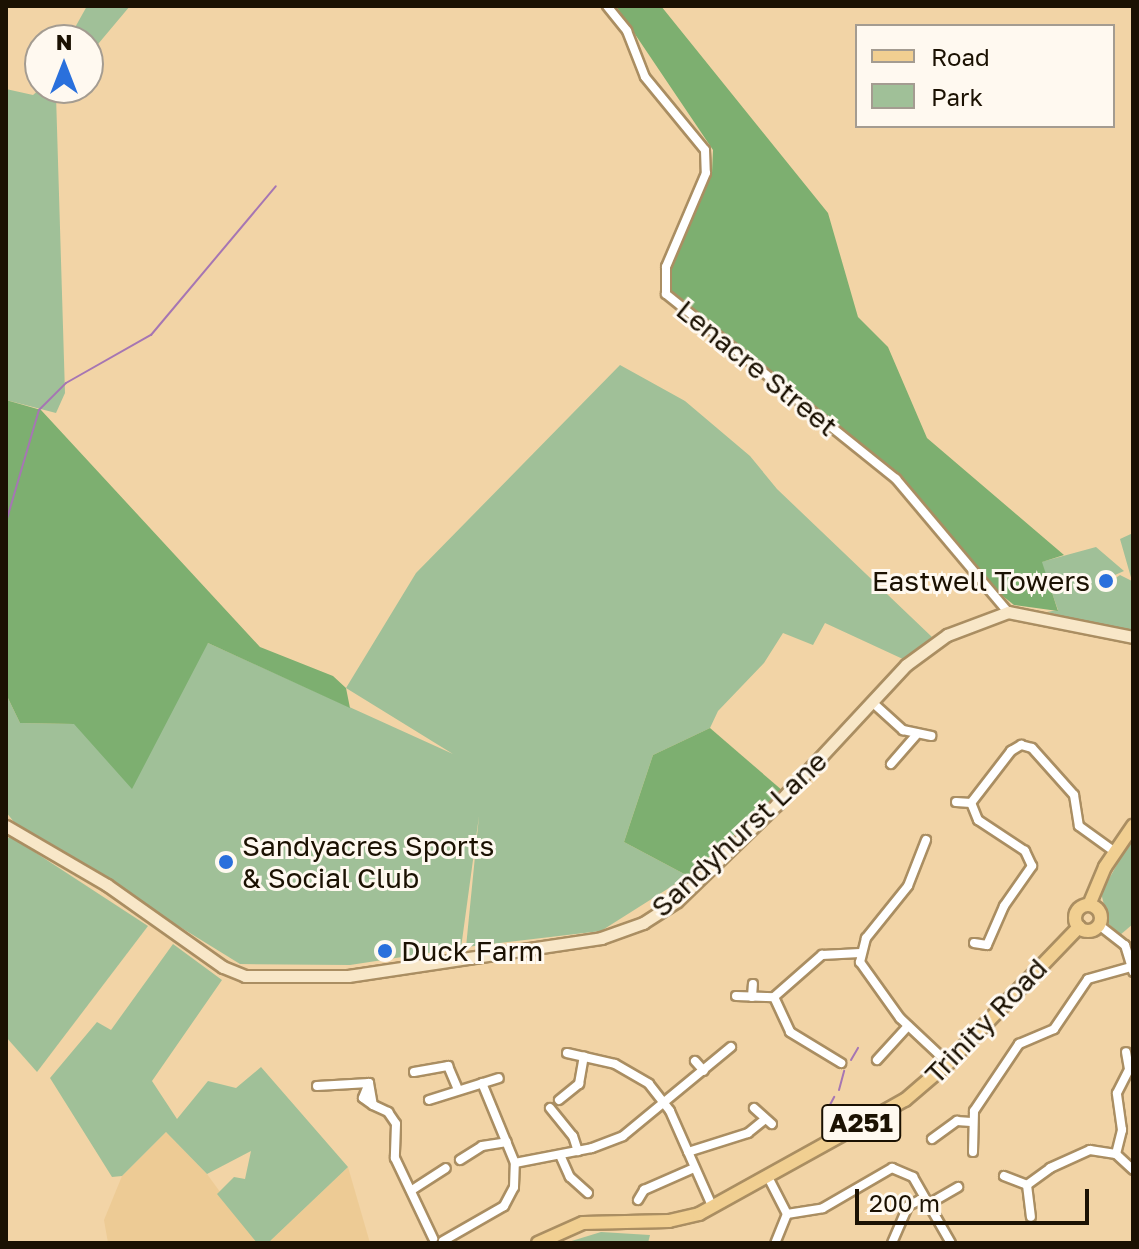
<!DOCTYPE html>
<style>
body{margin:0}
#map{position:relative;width:1139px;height:1249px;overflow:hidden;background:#f2d4a6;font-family:"Golos Text",sans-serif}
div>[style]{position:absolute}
.built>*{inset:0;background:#edcb95}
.green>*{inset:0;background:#a0c098}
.forest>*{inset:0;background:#7daf70}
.stream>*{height:2px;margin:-1px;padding:0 1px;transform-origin:1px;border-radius:1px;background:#a676b3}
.roads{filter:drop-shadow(2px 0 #aa8e62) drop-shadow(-2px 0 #aa8e62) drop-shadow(0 2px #aa8e62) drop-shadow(0 -2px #aa8e62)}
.street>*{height:8px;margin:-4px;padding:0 4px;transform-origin:4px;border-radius:4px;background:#fff}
.secondary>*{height:11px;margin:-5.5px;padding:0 5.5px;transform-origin:5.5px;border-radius:5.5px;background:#f8e7c8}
.primary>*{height:12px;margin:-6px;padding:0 6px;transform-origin:6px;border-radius:6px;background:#f1cf91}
.primary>.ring{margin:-6px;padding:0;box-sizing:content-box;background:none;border:12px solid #f1cf91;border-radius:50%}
.dots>*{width:22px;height:22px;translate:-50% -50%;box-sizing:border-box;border:4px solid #fff9f0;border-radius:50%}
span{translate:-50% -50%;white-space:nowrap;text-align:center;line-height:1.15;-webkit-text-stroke:6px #fff9f0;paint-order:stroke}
.shield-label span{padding:2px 6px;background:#fff9f0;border:2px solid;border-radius:6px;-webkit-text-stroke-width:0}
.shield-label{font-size:26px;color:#1b1102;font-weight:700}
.street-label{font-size:28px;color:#1b1102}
.poi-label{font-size:28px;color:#1b1102}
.right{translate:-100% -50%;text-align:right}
.left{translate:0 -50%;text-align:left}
.frame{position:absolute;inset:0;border:8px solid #1b1102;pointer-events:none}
.legend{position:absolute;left:855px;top:24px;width:260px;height:104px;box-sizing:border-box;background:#fff9f0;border:2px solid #a49c91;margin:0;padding:10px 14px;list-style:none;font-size:24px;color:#1b1102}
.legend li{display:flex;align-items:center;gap:16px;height:40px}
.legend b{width:40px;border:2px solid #a49c91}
.north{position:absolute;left:24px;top:24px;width:80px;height:80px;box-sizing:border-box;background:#fff9f0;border:2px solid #a49c91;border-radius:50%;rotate:0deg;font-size:22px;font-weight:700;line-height:32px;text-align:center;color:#1b1102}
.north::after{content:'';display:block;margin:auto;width:28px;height:36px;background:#2a70dc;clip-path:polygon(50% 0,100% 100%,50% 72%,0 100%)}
.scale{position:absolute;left:855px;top:1189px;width:234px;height:36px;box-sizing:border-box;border:4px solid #1b1102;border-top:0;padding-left:10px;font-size:24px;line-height:28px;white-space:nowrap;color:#1b1102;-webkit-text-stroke:6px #fff9f0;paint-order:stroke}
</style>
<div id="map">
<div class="built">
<div style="clip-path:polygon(166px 1132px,207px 1174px,257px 1243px,108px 1243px,104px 1220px,122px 1176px)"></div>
<div style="clip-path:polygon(348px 1167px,370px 1243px,268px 1243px)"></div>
</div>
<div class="green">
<div style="clip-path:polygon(87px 6px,130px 6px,88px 56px,88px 40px,68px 40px)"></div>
<div style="clip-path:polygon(41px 88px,61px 88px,56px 95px,65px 393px,56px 413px,6px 400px,6px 89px,33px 95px)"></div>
<div style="clip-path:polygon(620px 365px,685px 401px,750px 456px,777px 489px,932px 637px,905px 660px,825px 623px,813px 645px,783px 633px,764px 663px,718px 711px,710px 728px,653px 755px,624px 842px,688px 876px,601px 931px,466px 947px,479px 816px,461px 948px,350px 965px,240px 964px,18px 827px,6px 812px,6px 694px,20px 723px,74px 724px,208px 643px,453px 754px,346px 688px,416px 573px)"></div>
<div style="clip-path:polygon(1133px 533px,1133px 633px,1047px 612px,1058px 610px,1041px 562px,1096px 547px,1124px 571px,1099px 582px,1104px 586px,1120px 575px,1132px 581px,1120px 539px)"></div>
<div style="clip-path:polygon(10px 836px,148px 926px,37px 1072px,6px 1037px,6px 841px)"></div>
<div style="clip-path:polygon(1133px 836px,1133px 924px,1120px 935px,1109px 924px,1101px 893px)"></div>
<div style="clip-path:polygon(173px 944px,222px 980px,152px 1081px,177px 1119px,208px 1081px,236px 1088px,261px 1067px,348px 1167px,268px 1243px,257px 1243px,217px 1194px,234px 1177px,245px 1179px,251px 1151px,207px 1174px,166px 1132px,122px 1176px,112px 1177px,50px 1078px,97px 1022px,111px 1030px)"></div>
<div style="clip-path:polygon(601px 1232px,650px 1235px,648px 1243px,565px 1243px)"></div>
</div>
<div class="forest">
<div style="clip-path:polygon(616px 6px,661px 6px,828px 213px,858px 317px,888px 347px,927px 438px,1064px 555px,1042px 562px,1058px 611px,1014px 605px,974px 573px,897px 477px,681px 304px,665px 283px,712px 173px,713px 150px)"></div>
<div style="clip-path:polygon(6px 400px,41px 410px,260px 647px,333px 676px,346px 688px,350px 708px,208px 643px,132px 789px,74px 724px,20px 723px,6px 694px)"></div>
<div style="clip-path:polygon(710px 728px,783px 791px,688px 876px,624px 842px,653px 755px)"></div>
</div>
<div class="stream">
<div style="left:6px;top:522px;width:117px;rotate:-73.6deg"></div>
<div style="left:39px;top:410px;width:38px;rotate:-45deg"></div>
<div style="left:66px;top:383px;width:98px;rotate:-29.5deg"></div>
<div style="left:151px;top:335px;width:194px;rotate:-50deg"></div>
<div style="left:851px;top:1060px;width:14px;rotate:-60deg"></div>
<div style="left:839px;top:1090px;width:20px;rotate:-75deg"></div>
<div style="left:823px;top:1118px;width:24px;rotate:-62deg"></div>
</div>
<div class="roads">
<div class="street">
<div style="left:607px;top:6px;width:32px;rotate:51deg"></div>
<div style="left:627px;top:31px;width:49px;rotate:68.6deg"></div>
<div style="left:645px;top:77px;width:94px;rotate:50.6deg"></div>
<div style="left:705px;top:150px;width:23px;rotate:88deg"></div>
<div style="left:706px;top:173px;width:102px;rotate:113.1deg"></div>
<div style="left:666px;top:267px;width:27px;rotate:90deg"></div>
<div style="left:666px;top:294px;width:295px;rotate:38.8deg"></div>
<div style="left:896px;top:479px;width:174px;rotate:49.9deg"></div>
<div style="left:872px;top:702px;width:42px;rotate:42.1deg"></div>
<div style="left:903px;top:730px;width:29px;rotate:12deg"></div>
<div style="left:891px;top:764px;width:38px;rotate:-49deg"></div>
<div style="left:956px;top:802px;width:15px;rotate:4deg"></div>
<div style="left:926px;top:840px;width:49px;rotate:111.4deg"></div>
<div style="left:908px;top:886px;width:67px;rotate:128.9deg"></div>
<div style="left:866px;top:938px;width:25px;rotate:104deg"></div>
<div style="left:860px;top:962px;width:69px;rotate:54.5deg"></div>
<div style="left:900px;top:1018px;width:66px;rotate:43.2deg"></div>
<div style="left:1099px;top:925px;width:33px;rotate:38deg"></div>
<div style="left:1125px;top:945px;width:28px;rotate:73deg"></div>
<div style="left:974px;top:943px;width:13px;rotate:9deg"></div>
<div style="left:987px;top:945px;width:43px;rotate:-66.4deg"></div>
<div style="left:1004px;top:906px;width:49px;rotate:-55deg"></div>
<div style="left:1032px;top:866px;width:17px;rotate:-115deg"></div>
<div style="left:1025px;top:851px;width:56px;rotate:-146.6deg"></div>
<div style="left:978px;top:820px;width:18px;rotate:-112deg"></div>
<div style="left:971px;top:803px;width:66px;rotate:-52.4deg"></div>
<div style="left:1011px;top:751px;width:12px;rotate:-31deg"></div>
<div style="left:1021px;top:745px;width:11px;rotate:15deg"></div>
<div style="left:1032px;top:748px;width:63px;rotate:48.2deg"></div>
<div style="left:1074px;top:795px;width:31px;rotate:81deg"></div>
<div style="left:1079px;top:826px;width:44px;rotate:35.8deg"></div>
<div style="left:736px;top:996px;width:38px;rotate:2deg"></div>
<div style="left:774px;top:997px;width:64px;rotate:-41.2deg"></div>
<div style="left:822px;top:955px;width:38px;rotate:-3deg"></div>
<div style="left:752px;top:997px;width:13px;rotate:-86deg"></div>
<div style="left:774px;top:997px;width:38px;rotate:65deg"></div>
<div style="left:790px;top:1032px;width:60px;rotate:31.3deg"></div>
<div style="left:567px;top:1053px;width:49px;rotate:12.9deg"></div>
<div style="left:615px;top:1064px;width:39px;rotate:30deg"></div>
<div style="left:649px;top:1084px;width:34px;rotate:52deg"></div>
<div style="left:670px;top:1111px;width:106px;rotate:66.1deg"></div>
<div style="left:877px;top:1060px;width:46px;rotate:-47.6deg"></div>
<div style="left:695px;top:1061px;width:13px;rotate:48deg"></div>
<div style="left:414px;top:1072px;width:35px;rotate:-10deg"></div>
<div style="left:448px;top:1066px;width:26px;rotate:67deg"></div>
<div style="left:369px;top:1083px;width:16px;rotate:112deg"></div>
<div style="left:363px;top:1098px;width:12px;rotate:35deg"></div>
<div style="left:482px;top:1083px;width:87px;rotate:67.6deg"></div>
<div style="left:317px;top:1086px;width:52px;rotate:-3.3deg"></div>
<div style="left:369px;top:1083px;width:22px;rotate:80deg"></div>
<div style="left:373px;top:1105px;width:17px;rotate:25deg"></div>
<div style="left:388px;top:1112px;width:14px;rotate:56deg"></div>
<div style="left:396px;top:1124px;width:34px;rotate:92deg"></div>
<div style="left:395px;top:1158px;width:89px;rotate:64.6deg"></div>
<div style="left:429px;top:1100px;width:73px;rotate:-17.4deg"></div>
<div style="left:559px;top:1100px;width:26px;rotate:-39deg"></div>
<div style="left:579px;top:1084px;width:28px;rotate:-80deg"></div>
<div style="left:550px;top:1108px;width:36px;rotate:51deg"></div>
<div style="left:573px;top:1136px;width:16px;rotate:72deg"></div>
<div style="left:754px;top:1108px;width:24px;rotate:42deg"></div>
<div style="left:932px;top:1139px;width:31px;rotate:-36deg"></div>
<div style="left:957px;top:1121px;width:14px;rotate:4deg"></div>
<div style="left:688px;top:1152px;width:63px;rotate:-17.6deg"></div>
<div style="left:748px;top:1133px;width:22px;rotate:-39deg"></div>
<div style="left:973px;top:1152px;width:41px;rotate:-88.6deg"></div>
<div style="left:974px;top:1111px;width:81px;rotate:-56.1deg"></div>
<div style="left:1019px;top:1044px;width:38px;rotate:-23deg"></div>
<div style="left:1054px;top:1029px;width:60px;rotate:-55.8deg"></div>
<div style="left:1088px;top:979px;width:45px;rotate:-15.6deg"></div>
<div style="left:1116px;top:1154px;width:25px;rotate:-76deg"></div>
<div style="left:1122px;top:1130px;width:37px;rotate:-98deg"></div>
<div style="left:1117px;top:1093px;width:27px;rotate:-63deg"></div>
<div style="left:1129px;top:1069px;width:17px;rotate:-100deg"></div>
<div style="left:560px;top:1155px;width:24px;rotate:66deg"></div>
<div style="left:570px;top:1177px;width:24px;rotate:42deg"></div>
<div style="left:460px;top:1160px;width:26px;rotate:-32deg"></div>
<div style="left:482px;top:1146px;width:25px;rotate:-9deg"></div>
<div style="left:1004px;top:1176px;width:25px;rotate:21deg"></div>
<div style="left:1027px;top:1185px;width:32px;rotate:83deg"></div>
<div style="left:768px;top:1177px;width:42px;rotate:62.8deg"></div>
<div style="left:787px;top:1214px;width:31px;rotate:112deg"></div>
<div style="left:1027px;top:1185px;width:29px;rotate:-36deg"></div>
<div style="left:1050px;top:1168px;width:44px;rotate:-24.2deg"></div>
<div style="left:1090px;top:1150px;width:26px;rotate:9deg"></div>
<div style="left:1116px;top:1154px;width:23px;rotate:43deg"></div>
<div style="left:412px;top:1190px;width:40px;rotate:-32.9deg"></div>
<div style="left:638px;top:1200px;width:12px;rotate:-59deg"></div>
<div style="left:644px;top:1190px;width:55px;rotate:-23.7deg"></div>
<div style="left:927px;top:1205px;width:36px;rotate:-30deg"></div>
<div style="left:787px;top:1214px;width:36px;rotate:-9deg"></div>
<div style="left:823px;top:1208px;width:80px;rotate:-30.1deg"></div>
<div style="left:892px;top:1168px;width:23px;rotate:23deg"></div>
<div style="left:913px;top:1177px;width:76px;rotate:60.1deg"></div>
<div style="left:443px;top:1241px;width:70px;rotate:-29.8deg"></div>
<div style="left:504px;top:1206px;width:21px;rotate:-62deg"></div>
<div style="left:514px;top:1187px;width:24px;rotate:-88deg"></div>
<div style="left:515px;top:1163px;width:78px;rotate:-11deg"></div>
<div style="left:592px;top:1148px;width:33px;rotate:-21deg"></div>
<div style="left:623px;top:1136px;width:140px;rotate:-39.5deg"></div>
<div style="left:892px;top:1243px;width:40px;rotate:-66.6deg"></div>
<div style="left:908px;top:1206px;width:18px;rotate:-27deg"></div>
</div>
<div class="secondary">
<div style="left:6px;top:826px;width:117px;rotate:30.3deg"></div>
<div style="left:107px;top:885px;width:142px;rotate:35.3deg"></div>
<div style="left:223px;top:967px;width:24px;rotate:22deg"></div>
<div style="left:245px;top:976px;width:103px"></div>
<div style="left:348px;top:976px;width:256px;rotate:-8.5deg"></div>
<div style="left:601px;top:938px;width:45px;rotate:-19.7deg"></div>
<div style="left:643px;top:923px;width:40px;rotate:-32.9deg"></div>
<div style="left:677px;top:901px;width:138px;rotate:-44.1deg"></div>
<div style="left:776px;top:805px;width:191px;rotate:-47.1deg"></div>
<div style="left:906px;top:665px;width:51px;rotate:-36.2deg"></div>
<div style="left:947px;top:635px;width:65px;rotate:-20.7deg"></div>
<div style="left:1008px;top:612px;width:127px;rotate:11.3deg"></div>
</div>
<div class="primary">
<div style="left:1089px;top:905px;width:41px;rotate:-67.2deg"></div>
<div style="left:1105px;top:867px;width:50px;rotate:-55.7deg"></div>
<div class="ring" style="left:1075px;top:905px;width:14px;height:14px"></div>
<div style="left:538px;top:1243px;width:49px;rotate:-24deg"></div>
<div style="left:583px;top:1223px;width:86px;rotate:-1.3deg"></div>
<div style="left:669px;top:1221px;width:31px;rotate:-13deg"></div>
<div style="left:699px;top:1214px;width:235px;rotate:-29deg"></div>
<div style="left:905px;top:1100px;width:57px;rotate:-40.7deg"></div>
<div style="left:948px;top:1063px;width:189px;rotate:-46.1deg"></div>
</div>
</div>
<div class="dots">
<div style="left:1106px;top:581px;background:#2a70dc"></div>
<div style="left:226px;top:862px;background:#2a70dc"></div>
<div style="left:385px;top:951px;background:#2a70dc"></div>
</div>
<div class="shield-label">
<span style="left:861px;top:1123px">A251</span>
</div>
<div class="street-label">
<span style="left:757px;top:368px;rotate:39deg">Lenacre Street</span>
<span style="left:739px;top:834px;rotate:-43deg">Sandyhurst Lane</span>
<span style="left:986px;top:1021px;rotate:-46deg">Trinity Road</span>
</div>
<div class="poi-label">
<span class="right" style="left:1090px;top:581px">Eastwell Towers</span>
<span class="left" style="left:242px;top:862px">Sandyacres Sports<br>&amp; Social Club</span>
<span class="left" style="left:401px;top:951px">Duck Farm</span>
</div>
<div class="frame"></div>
<ul class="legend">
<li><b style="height:10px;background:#f1cf91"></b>Road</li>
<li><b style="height:22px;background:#a0c098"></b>Park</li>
</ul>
<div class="north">N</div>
<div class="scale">200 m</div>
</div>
